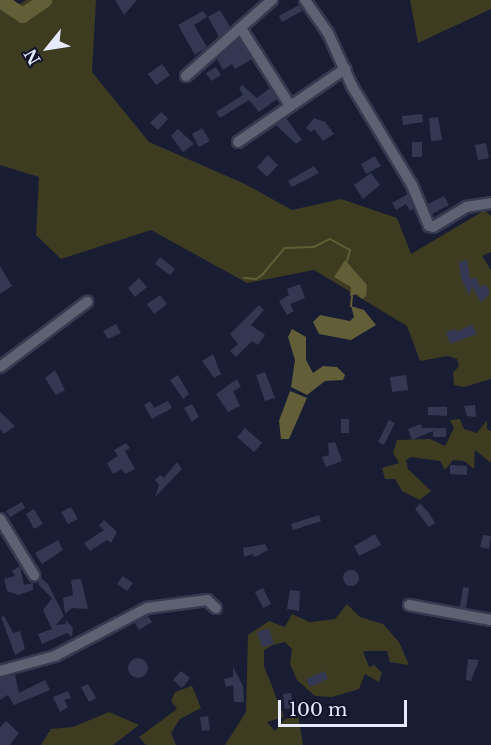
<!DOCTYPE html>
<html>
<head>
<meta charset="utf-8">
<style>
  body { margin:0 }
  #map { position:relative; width:491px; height:745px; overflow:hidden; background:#191d34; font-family:"Libre Baskerville",serif }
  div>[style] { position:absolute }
  .green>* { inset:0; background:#3d3b20 }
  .water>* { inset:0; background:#625e37 }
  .stream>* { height:2px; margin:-1px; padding:0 1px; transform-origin:1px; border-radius:1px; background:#625e37 }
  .river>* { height:15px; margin:-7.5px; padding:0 7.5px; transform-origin:7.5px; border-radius:7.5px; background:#625e37 }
  .building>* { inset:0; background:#333751 }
  .round { border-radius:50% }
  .roads { filter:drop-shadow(2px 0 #363a50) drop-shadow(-2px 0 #363a50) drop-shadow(0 2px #363a50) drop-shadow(0 -2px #363a50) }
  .minor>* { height:10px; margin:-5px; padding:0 5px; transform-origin:5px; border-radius:5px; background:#5e6171 }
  span { translate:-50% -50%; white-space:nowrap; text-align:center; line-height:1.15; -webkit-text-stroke:5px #11132a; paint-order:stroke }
  .north { position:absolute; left:18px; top:18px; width:60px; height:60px; -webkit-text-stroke:4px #11132a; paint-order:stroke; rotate:240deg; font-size:16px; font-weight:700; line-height:24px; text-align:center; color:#e7eafb }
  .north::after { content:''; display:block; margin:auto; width:21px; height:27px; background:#e7eafb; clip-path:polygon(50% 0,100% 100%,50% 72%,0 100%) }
  .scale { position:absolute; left:278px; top:700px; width:129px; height:27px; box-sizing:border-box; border:3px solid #e7eafb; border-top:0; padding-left:8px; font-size:18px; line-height:21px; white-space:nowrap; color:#e7eafb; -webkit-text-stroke:4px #11132a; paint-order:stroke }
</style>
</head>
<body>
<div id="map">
  <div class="green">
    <div style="clip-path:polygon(0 0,14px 0,18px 5px,26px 0,96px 0,92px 72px,149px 142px,245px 184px,292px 210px,341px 199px,397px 218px,411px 254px,485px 210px,491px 216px,491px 252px,482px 256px,491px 270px,491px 379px,464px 387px,454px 385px,453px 373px,459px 366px,457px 359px,448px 356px,420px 361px,407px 326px,314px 270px,247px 283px,151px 230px,61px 259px,36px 235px,39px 177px,0 165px)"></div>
    <div style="clip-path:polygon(410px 0,491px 0,491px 9px,418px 43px)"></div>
    <div style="clip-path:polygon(460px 419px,464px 429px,477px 433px,487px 420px,487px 429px,491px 431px,491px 463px,475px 450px,474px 469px,464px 461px,453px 460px,445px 470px,440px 461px,411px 457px,406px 460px,408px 469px,431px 491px,420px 500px,402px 491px,395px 479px,385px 479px,382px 468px,399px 463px,393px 453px,397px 440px,430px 439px,445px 446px,454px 428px,450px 420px)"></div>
    <div style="clip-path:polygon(347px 604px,360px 617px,383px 624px,399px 642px,409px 665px,390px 662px,387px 651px,363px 651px,369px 667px,374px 665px,382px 673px,379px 682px,365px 674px,359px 689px,332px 697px,315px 696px,297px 680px,290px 664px,292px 649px,285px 642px,273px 645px,264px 650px,264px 666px,284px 717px,267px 722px,275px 731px,285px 719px,298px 714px,303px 745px,225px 745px,246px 712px,248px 635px,269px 621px,285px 627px,292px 614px,310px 622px,335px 619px)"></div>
    <div style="clip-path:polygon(192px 686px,201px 708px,180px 719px,171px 733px,176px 745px,146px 745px,139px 737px,177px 709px,171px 701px,175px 692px)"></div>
    <div style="clip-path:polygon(109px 712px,139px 725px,113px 745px,41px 745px,51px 729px,73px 727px)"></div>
  </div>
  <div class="water">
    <div style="clip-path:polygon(345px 260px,367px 285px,366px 296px,362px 299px,357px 294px,350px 296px,351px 287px,334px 277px)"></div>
    <div style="clip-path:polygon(351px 306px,364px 310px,376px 325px,351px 340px,319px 334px,313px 322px,320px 315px,350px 321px,354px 317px)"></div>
    <div style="clip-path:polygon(292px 329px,306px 337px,306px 360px,313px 373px,323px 366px,337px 367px,345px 375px,343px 380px,325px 381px,307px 395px,291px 387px,295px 360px,288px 337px)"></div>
    <div style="clip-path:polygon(290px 391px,307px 398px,289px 439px,281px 439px,279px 421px)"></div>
  </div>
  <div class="stream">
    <div style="left:244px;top:278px;width:12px;rotate:5deg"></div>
    <div style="left:256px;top:279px;width:7px;rotate:-34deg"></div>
    <div style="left:262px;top:275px;width:35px;rotate:-50deg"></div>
    <div style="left:285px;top:248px;width:29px;rotate:-2deg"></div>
    <div style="left:314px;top:247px;width:18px;rotate:-27deg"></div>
    <div style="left:330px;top:239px;width:23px;rotate:29deg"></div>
    <div style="left:350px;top:250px;width:11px;rotate:105deg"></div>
    <div style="left:351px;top:306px;width:10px;rotate:-84deg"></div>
  </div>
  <div class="river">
    <div style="left:0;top:0;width:27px;rotate:34deg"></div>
    <div style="left:22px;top:15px;width:27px;rotate:-34deg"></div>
  </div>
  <div class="building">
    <div style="clip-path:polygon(115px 0,137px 0,124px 15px)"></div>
    <div style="clip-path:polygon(299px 5px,302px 11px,282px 22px,279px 16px)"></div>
    <div style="clip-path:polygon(220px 10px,230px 27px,219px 37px,208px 17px)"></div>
    <div style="clip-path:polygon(203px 11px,207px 17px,194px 25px,207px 47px,195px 55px,178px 25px)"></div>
    <div style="clip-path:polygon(239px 39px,252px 59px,235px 69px,232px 64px,223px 70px,217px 59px)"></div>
    <div style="clip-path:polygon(162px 64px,170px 75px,156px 85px,148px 74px)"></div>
    <div style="clip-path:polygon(216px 67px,221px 75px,211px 81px,206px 73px)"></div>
    <div style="clip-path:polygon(242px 85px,257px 98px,270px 88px,277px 99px,259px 112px,249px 100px,220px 118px,216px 112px,243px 95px,239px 88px)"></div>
    <div style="clip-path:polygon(161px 112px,168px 119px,158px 130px,150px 123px)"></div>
    <div style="clip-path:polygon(422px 114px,423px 122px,403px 125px,402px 116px)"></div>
    <div style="clip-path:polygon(438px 117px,442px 140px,431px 141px,429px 118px)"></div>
    <div style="clip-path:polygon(286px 118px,302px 140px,296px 144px,276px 125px)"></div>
    <div style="clip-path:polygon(314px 118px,325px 122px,334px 134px,323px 141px,314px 129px,311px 132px,306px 128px)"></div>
    <div style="clip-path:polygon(202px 128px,210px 141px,199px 147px,192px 134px)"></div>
    <div style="clip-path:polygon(178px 129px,194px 144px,183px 152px,171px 136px)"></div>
    <div style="clip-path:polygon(412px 142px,422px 142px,422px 157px,412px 157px)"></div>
    <div style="clip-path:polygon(486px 143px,489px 158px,478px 160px,475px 145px)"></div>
    <div style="clip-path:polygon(268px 155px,278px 165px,267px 177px,257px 167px)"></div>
    <div style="clip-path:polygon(375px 156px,381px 166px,366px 174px,361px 164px)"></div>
    <div style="clip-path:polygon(314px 166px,319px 173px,292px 187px,288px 181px)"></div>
    <div style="clip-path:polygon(371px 173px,380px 185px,363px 199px,354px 185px)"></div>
    <div style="clip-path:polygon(408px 194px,414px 209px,410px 211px,406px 204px,396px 210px,392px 203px)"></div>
    <div style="clip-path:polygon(444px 196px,449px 205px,432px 214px,428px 204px)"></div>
    <div style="clip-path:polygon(160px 257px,175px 269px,170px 275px,155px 264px)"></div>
    <div style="clip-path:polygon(467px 260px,470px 279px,476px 277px,480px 287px,486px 284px,490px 293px,481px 303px,472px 286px,469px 296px,461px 278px,459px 262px)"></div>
    <div style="clip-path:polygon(0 266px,12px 286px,0 294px)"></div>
    <div style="clip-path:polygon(139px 278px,147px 287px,135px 297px,128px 288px)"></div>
    <div style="clip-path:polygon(300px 284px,305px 298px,290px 304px,294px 311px,287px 315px,279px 301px,289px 295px,287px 289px)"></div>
    <div style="clip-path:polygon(160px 295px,167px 304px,154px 314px,147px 304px)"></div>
    <div style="clip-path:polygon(259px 305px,264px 310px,251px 325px,265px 335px,258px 345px,252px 341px,236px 357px,230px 351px,238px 344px,230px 334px)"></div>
    <div style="clip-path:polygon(116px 324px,121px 333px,108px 339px,103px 331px)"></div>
    <div style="clip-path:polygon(472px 324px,477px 334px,450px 344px,446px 332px,456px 329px,457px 332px)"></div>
    <div style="clip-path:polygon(213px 354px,221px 374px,214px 378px,202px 361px)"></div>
    <div style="clip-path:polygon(55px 370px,65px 390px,56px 395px,45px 378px)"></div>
    <div style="clip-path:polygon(265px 372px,275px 398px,265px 401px,256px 375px)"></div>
    <div style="clip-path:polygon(178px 375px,189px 394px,183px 399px,170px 380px)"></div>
    <div style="clip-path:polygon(406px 375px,408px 390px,392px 392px,390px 377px)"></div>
    <div style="clip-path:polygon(237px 379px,241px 387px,233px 391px,240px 406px,228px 412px,216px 394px)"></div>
    <div style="clip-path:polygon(150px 401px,154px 408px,168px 401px,172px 408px,152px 419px,144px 405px)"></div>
    <div style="clip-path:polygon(192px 404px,199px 417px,192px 422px,184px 408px)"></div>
    <div style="clip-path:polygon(475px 405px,476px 417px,467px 416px,464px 406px)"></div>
    <div style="clip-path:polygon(428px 407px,447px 407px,447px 416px,428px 415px)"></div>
    <div style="clip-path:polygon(0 412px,15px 426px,4px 434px,0 429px)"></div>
    <div style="clip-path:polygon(341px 419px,349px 419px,349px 433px,341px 433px)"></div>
    <div style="clip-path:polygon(389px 420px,395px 423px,384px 445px,378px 442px)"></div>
    <div style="clip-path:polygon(421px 424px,422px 428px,446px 428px,446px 437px,433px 437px,433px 431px,412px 440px,408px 429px)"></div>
    <div style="clip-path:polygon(245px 428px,262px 443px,254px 452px,237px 437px)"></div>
    <div style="clip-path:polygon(335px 442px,342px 461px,326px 467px,322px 457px,329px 455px,328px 443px)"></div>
    <div style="clip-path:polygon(126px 443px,130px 448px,125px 451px,135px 469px,125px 474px,122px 469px,113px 474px,107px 463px,118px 456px,114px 450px)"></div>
    <div style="clip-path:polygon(177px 462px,182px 469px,155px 497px,159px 485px,155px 480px,160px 475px,164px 478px)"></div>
    <div style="clip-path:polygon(450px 465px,467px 466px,467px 475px,450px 474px)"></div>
    <div style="clip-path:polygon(22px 502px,25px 508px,10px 517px,6px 511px)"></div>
    <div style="clip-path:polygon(420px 503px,429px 513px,435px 523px,429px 527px,415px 509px)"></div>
    <div style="clip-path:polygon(71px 507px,78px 519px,68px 524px,61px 512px)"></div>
    <div style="clip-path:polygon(34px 509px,43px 524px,34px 529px,26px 514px)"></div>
    <div style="clip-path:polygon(319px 515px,321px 521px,293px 530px,291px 524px)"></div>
    <div style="clip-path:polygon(104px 520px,117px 532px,111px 543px,107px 540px,90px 551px,84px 543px,104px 530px,99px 525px)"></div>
    <div style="clip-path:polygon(375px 534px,381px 545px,359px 556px,354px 546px)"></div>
    <div style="clip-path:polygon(483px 535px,491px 536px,489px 549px,480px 547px)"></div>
    <div style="clip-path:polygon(58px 540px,63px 550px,42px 564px,35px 553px)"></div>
    <div style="clip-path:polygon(265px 544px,268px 550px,255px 557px,252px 554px,244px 557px,243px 548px)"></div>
    <div style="clip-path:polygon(20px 566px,24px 585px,33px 583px,33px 590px,18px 595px,7px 591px,4px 579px,15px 576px,12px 571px)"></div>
    <div class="round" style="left:343px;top:570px;width:16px;height:16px"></div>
    <div style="clip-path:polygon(123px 576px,133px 583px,127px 591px,117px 584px)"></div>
    <div style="clip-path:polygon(41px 578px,48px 584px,64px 616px,56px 625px,66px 624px,65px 619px,73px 628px,72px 637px,67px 633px,42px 644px,38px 634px,52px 629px,43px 610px,52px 598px,38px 584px)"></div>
    <div style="clip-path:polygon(81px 579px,88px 609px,72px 608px,65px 614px,63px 598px,73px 595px,71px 580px)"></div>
    <div style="clip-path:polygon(463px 587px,469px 588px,466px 608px,460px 607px)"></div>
    <div style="clip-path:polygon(263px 588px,271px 604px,263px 608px,255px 592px)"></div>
    <div style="clip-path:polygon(290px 590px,300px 591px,299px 611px,287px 609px)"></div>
    <div style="clip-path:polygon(4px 616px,13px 633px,20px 631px,25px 649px,15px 655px,1px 617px)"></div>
    <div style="clip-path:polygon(148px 616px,152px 622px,139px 630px,135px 623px)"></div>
    <div style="clip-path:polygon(269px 628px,274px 644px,262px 647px,257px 632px)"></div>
    <div class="round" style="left:128px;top:658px;width:20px;height:20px"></div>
    <div style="clip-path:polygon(468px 659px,479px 660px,471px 681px,466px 680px)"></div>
    <div style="clip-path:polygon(233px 667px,243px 686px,244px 702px,234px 702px,233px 685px,226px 687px,224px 679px,233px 677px)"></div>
    <div style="clip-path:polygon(181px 671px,190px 678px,182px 688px,173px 680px)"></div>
    <div style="clip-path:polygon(325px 671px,328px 679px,310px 687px,306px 679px)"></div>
    <div style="clip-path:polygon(15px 675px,19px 693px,45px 680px,50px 690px,14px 705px,8px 695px,0 700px,0 678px)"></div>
    <div style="clip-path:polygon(88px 684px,96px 698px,89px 702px,81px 687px)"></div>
    <div style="clip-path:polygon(68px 691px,71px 698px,64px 700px,68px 707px,60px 712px,53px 697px)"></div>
    <div style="clip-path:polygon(291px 693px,293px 708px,285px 709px,283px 694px)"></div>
    <div style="clip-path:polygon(208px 716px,210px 730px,202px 731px,200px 717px)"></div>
    <div style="clip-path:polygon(6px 721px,19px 733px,10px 745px,0 745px,0 727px)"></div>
  </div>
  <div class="roads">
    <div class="minor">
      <div style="left:305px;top:0;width:40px;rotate:55.1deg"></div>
      <div style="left:328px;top:33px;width:58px;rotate:65.6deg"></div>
      <div style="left:352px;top:86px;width:116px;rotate:58.8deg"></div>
      <div style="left:412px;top:185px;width:44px;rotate:67.5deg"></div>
      <div style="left:429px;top:226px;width:4px;rotate:14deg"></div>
      <div style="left:433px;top:227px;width:39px;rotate:-31deg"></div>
      <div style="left:466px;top:207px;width:25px;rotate:-9deg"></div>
      <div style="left:242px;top:30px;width:88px;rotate:57.6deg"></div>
      <div style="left:186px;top:76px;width:115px;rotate:-41.5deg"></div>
      <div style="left:238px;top:142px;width:130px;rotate:-34.3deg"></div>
      <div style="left:0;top:367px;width:109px;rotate:-36.8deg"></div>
      <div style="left:0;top:519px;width:66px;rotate:58.7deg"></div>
      <div style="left:409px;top:605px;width:83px;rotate:10.4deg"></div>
      <div style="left:0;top:671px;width:57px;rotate:-15.3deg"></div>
      <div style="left:55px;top:656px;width:104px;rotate:-27.6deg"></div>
      <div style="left:147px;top:608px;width:61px;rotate:-7.6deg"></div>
      <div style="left:207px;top:600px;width:12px;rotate:42deg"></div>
    </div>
  </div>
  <div class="north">N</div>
  <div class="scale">100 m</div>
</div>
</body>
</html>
